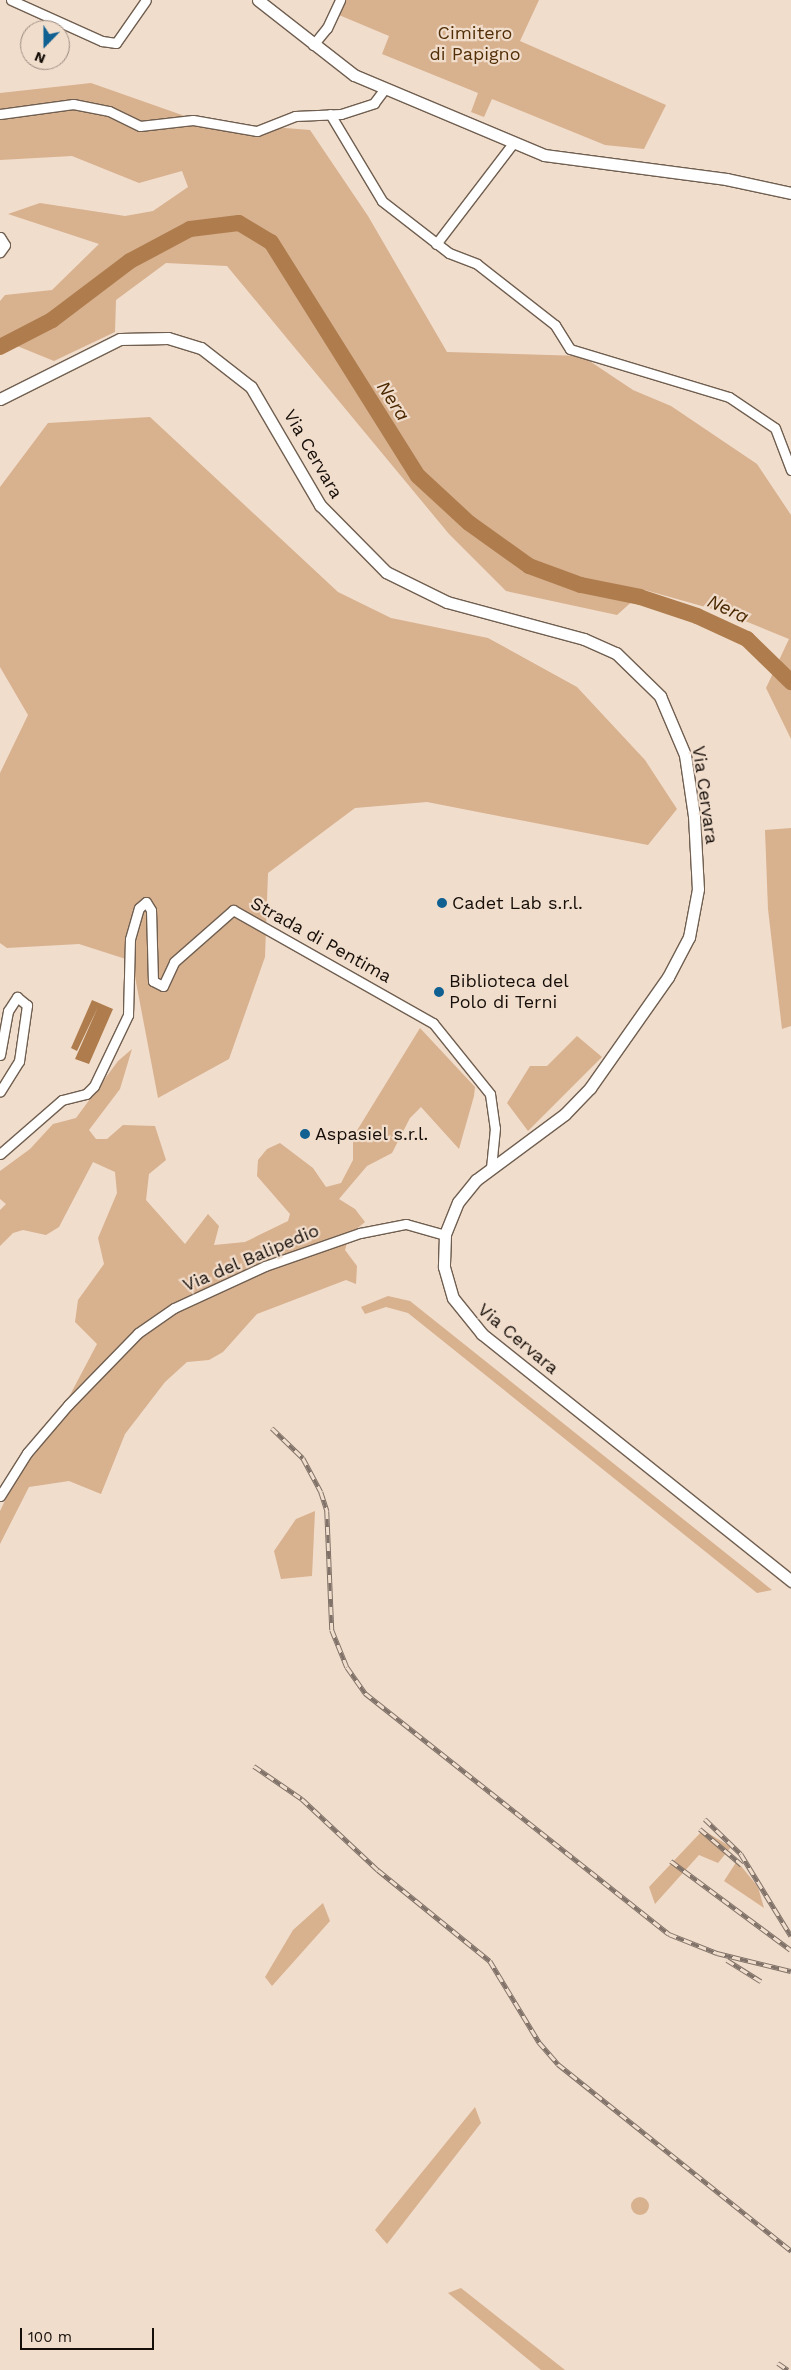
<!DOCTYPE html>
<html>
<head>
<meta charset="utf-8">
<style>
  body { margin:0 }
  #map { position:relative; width:791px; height:2370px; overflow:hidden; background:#f1ddcc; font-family:"Work Sans",sans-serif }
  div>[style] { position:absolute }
  .green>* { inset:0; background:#d8b18f }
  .round { border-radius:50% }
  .water>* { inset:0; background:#af7d4d }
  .river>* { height:16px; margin:-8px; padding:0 8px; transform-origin:8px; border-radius:8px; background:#af7d4d }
  .roads { filter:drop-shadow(1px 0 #705f50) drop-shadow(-1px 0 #705f50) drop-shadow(0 1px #705f50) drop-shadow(0 -1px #705f50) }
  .minor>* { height:9px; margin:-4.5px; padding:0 4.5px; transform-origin:4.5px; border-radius:4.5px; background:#fff }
  .major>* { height:11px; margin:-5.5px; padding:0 5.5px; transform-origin:5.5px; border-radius:5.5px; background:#fff }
  .rail>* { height:4.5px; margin-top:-2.25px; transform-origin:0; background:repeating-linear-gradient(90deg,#f1ddcc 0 8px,#807268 0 16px); box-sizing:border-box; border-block:1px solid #807268 }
  .dots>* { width:14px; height:14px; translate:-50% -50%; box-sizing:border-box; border:2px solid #f1ddcc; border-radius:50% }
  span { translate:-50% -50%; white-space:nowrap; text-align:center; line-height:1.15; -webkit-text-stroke:4.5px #f1ddcc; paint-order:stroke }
  .park-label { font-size:18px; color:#512e06 }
  .street-label { font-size:18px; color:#150e09 }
  .poi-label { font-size:18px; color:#150e09 }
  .left { translate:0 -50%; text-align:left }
  .water-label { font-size:19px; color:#4b2800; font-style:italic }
  .north { position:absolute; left:20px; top:20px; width:50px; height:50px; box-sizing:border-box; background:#f1ddcc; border:1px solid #998a7e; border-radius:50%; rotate:202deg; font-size:14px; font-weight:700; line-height:20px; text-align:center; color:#150e09 }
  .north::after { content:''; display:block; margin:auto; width:18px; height:22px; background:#106092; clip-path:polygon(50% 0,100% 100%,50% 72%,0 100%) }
  .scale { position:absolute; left:20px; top:2328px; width:134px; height:22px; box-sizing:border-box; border:2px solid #150e09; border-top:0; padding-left:6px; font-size:15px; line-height:18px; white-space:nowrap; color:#150e09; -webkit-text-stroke:4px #f1ddcc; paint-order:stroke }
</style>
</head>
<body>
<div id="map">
  <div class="green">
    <div style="clip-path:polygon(345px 0,539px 0,520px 41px,666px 105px,644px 149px,605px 145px,492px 99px,484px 117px,471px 112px,478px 93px,382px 54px,389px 36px,339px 15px)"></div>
    <div style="clip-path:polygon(91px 83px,199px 121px,310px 130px,368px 216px,447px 352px,582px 356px,633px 390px,671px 406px,757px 464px,791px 515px,791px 739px,766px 688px,789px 639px,723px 612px,645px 590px,617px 615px,506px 591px,449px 534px,227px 266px,166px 263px,116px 300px,115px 332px,54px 361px,0 339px,0 301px,5px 295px,52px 290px,99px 244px,8px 214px,40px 203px,125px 216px,153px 211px,188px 187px,182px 171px,139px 183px,72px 156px,0 160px,0 93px)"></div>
    <div style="clip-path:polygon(150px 417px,338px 592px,391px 618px,488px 638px,577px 687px,645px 760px,677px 809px,648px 845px,427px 802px,355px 808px,268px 873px,265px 957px,229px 1059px,158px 1098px,132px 961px,79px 944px,7px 948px,0 943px,0 773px,28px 715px,0 667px,0 487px,48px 423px)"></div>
    <div style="clip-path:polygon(791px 828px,791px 1026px,782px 1029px,768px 909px,765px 830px)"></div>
    <div style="clip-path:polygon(420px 1028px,475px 1087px,474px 1096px,459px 1149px,421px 1107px,410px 1118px,392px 1153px,367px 1166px,339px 1199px,355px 1209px,365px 1222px,349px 1235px,345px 1250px,357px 1266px,356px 1284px,346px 1280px,257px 1314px,223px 1352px,209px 1360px,187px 1362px,165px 1382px,125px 1434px,101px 1494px,69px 1481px,29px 1487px,0 1544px,0 1511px,18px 1474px,70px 1395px,97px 1344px,75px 1322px,78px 1300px,104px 1264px,98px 1238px,117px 1193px,115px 1172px,93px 1162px,59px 1227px,46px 1235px,23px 1230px,13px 1233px,0 1246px,0 1210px,6px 1204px,0 1199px,0 1171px,30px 1149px,53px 1124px,76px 1118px,118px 1061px,132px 1049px,120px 1089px,89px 1130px,96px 1139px,107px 1139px,123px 1125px,155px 1126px,166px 1160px,149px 1174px,146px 1200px,185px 1244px,208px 1214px,219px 1226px,214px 1245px,245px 1242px,288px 1221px,290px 1214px,257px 1176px,258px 1160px,267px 1149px,280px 1143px,313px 1168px,326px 1187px,341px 1183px,353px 1160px,353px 1137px)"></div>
    <div style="clip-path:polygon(577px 1036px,602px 1057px,528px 1131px,507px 1103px,530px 1066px,547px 1066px)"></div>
    <div style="clip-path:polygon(388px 1296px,410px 1301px,772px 1590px,757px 1593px,408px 1313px,386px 1307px,365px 1314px,361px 1307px)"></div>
    <div style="clip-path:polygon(315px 1511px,312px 1576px,281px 1579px,274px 1551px,296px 1519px)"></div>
    <div style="clip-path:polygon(703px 1830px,731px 1847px,718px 1863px,699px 1855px,655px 1904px,649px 1887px)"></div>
    <div style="clip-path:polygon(737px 1861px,758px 1887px,764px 1908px,724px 1881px)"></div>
    <div style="clip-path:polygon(323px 1903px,330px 1921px,272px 1986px,265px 1977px,293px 1930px)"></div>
    <div style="clip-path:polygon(475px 2107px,481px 2123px,387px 2244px,375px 2230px)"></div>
    <div class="round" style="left:631px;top:2197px;width:18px;height:18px"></div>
    <div style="clip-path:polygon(461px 2288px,565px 2370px,541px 2370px,448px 2293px)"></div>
  </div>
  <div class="water">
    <div style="clip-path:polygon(92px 1000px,113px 1009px,89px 1064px,75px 1059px,98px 1007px,77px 1051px,71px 1048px)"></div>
  </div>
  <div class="river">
    <div style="left:0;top:347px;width:59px;rotate:-27.4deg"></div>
    <div style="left:52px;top:320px;width:98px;rotate:-37.1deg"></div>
    <div style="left:130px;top:261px;width:68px;rotate:-28.1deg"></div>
    <div style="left:190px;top:229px;width:49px;rotate:-7deg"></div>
    <div style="left:239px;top:223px;width:37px;rotate:31deg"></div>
    <div style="left:271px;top:242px;width:276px;rotate:57.9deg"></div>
    <div style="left:418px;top:476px;width:69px;rotate:42.7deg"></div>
    <div style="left:469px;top:523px;width:74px;rotate:35.6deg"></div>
    <div style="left:529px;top:566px;width:55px;rotate:20.1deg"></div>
    <div style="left:581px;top:585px;width:60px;rotate:11.5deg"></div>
    <div style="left:640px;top:597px;width:60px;rotate:18.4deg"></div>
    <div style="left:697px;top:616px;width:55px;rotate:24.7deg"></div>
    <div style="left:747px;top:639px;width:62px;rotate:44.3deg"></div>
  </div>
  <div class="roads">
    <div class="minor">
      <div style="left:11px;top:0;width:100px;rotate:24.3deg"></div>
      <div style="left:102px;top:41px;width:14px;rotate:8deg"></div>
      <div style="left:116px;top:43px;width:52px;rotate:-55.1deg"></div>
      <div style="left:313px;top:45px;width:22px;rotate:-51deg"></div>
      <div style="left:327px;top:28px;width:31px;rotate:-65deg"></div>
      <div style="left:0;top:114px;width:74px;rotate:-7.8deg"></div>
      <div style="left:73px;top:104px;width:37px;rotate:11deg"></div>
      <div style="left:109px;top:111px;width:34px;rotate:26deg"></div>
      <div style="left:140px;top:126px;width:53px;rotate:-6.5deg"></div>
      <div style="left:193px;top:120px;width:65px;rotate:9.8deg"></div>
      <div style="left:257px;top:131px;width:41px;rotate:-21.5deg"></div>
      <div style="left:295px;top:116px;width:46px;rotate:-2.5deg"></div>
      <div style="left:341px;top:114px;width:35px;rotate:-18deg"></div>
      <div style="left:374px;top:103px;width:15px;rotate:-53deg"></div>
      <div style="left:330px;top:114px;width:101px;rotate:59.1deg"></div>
      <div style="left:382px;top:201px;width:85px;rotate:37.8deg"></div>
      <div style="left:449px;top:253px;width:30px;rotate:21deg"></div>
      <div style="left:477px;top:264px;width:99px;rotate:38deg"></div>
      <div style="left:555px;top:325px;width:28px;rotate:58deg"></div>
      <div style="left:570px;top:349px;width:166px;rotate:16.8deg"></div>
      <div style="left:729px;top:397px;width:55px;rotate:34deg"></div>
      <div style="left:775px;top:428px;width:45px;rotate:69.1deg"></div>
      <div style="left:0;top:237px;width:9px;rotate:58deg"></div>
      <div style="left:5px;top:245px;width:9px;rotate:126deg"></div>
      <div style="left:436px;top:244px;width:128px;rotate:-52.6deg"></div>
      <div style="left:0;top:1055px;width:45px;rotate:-79.7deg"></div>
      <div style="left:8px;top:1011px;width:17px;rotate:-57deg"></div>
      <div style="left:17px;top:997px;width:13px;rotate:39deg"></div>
      <div style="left:27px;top:1005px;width:57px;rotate:98.1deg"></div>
      <div style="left:19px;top:1061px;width:36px;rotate:122deg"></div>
      <div style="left:0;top:1154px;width:82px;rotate:-41.1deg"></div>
      <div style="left:62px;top:1100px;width:25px;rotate:-14deg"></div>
      <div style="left:86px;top:1094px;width:11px;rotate:-45deg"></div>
      <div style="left:94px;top:1086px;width:79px;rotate:-64.4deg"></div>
      <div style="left:128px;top:1015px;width:76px;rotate:-88.5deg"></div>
      <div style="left:130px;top:939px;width:32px;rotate:-74deg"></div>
      <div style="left:139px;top:908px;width:9px;rotate:-41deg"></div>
      <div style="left:146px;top:902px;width:9px;rotate:58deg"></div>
      <div style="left:151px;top:910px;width:71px;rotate:88.4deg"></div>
      <div style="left:153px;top:981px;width:11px;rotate:27deg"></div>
      <div style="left:163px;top:986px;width:26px;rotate:-65deg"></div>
      <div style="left:174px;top:962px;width:79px;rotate:-41.4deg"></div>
      <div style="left:233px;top:910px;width:230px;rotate:29.5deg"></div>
      <div style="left:433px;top:1023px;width:91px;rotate:51.2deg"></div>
      <div style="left:490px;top:1094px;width:34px;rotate:82deg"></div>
      <div style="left:495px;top:1128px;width:40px;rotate:95.7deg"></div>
      <div style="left:0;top:1496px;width:51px;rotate:-57.9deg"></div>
      <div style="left:27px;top:1453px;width:63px;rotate:-49.5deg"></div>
      <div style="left:68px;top:1405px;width:100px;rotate:-45.8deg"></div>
      <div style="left:138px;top:1333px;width:44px;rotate:-34.8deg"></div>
      <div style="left:174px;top:1308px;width:100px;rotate:-24.8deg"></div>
      <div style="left:265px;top:1266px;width:101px;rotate:-19.2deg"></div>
      <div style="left:360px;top:1233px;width:47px;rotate:-11.1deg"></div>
      <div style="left:406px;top:1224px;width:41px;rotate:15.8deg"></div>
    </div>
    <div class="major">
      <div style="left:258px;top:0;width:122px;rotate:38deg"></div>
      <div style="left:354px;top:75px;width:206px;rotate:22.8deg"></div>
      <div style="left:544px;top:155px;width:184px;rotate:7.5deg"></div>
      <div style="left:726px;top:179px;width:66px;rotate:12.2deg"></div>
      <div style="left:0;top:399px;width:134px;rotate:-26.6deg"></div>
      <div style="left:120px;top:339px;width:48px;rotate:-1.2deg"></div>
      <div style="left:168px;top:338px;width:34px;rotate:17deg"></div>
      <div style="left:201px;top:348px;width:63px;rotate:38deg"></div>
      <div style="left:251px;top:387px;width:137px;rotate:59.7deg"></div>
      <div style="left:320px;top:505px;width:94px;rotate:45.4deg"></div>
      <div style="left:386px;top:572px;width:68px;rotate:26.2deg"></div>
      <div style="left:447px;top:602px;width:142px;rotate:15.1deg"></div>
      <div style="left:584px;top:639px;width:35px;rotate:24deg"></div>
      <div style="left:616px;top:653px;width:62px;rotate:44.3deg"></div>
      <div style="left:660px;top:696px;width:64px;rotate:67deg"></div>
      <div style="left:685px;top:755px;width:62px;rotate:81.6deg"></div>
      <div style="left:694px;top:816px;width:73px;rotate:86.9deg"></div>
      <div style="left:698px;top:889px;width:49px;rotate:100.6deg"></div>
      <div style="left:689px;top:937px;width:45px;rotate:117.7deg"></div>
      <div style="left:668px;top:977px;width:136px;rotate:125.1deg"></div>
      <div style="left:590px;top:1088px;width:36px;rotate:134deg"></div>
      <div style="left:565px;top:1114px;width:111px;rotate:143.4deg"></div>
      <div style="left:476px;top:1180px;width:28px;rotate:129deg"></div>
      <div style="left:458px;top:1202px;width:35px;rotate:112deg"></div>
      <div style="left:445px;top:1235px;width:32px;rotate:92deg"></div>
      <div style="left:444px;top:1267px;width:32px;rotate:74deg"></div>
      <div style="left:453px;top:1298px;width:46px;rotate:51.1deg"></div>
      <div style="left:482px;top:1334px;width:396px;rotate:38.6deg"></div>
    </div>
  </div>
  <div class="rail">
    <div style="left:272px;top:1428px;width:43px;rotate:44.1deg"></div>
    <div style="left:303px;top:1458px;width:38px;rotate:62deg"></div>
    <div style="left:321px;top:1492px;width:20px;rotate:72deg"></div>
    <div style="left:327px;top:1511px;width:119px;rotate:87.6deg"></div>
    <div style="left:332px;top:1630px;width:40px;rotate:68deg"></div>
    <div style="left:347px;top:1667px;width:32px;rotate:55deg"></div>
    <div style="left:365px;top:1693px;width:388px;rotate:38.4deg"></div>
    <div style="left:669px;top:1934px;width:52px;rotate:21.6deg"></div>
    <div style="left:717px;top:1953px;width:76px;rotate:13.7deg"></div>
    <div style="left:254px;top:1766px;width:58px;rotate:34.5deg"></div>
    <div style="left:302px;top:1799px;width:104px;rotate:43.1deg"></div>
    <div style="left:378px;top:1870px;width:144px;rotate:39.1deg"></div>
    <div style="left:490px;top:1961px;width:95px;rotate:58.8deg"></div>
    <div style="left:539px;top:2042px;width:29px;rotate:49deg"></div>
    <div style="left:558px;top:2064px;width:299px;rotate:38.7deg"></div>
    <div style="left:705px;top:1819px;width:50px;rotate:44.2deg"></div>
    <div style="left:741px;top:1854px;width:96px;rotate:58.6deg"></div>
    <div style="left:700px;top:1829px;width:55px;rotate:40.6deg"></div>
    <div style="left:671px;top:1861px;width:149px;rotate:36.6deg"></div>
    <div style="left:727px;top:1960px;width:40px;rotate:32deg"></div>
    <div style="left:778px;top:2363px;width:12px;rotate:35deg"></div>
  </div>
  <div class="dots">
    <div style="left:442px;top:903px;background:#106092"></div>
    <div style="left:439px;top:992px;background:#106092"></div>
    <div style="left:305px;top:1134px;background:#106092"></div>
  </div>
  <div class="park-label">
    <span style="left:475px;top:44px">Cimitero<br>di Papigno</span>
  </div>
  <div class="street-label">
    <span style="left:313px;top:454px;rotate:60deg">Via Cervara</span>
    <span style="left:705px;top:795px;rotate:82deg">Via Cervara</span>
    <span style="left:321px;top:940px;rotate:29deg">Strada di Pentima</span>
    <span style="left:251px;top:1258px;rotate:-23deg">Via del Balipedio</span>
    <span style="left:518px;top:1339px;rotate:40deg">Via Cervara</span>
  </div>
  <div class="poi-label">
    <span class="left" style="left:452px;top:903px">Cadet Lab s.r.l.</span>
    <span class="left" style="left:449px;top:992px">Biblioteca del<br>Polo di Terni</span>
    <span class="left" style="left:315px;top:1134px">Aspasiel s.r.l.</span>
  </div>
  <div class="water-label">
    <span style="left:393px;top:401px;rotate:57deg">Nera</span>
    <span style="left:728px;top:609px;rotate:25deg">Nera</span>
  </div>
  <div class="north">N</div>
  <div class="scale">100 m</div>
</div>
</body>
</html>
